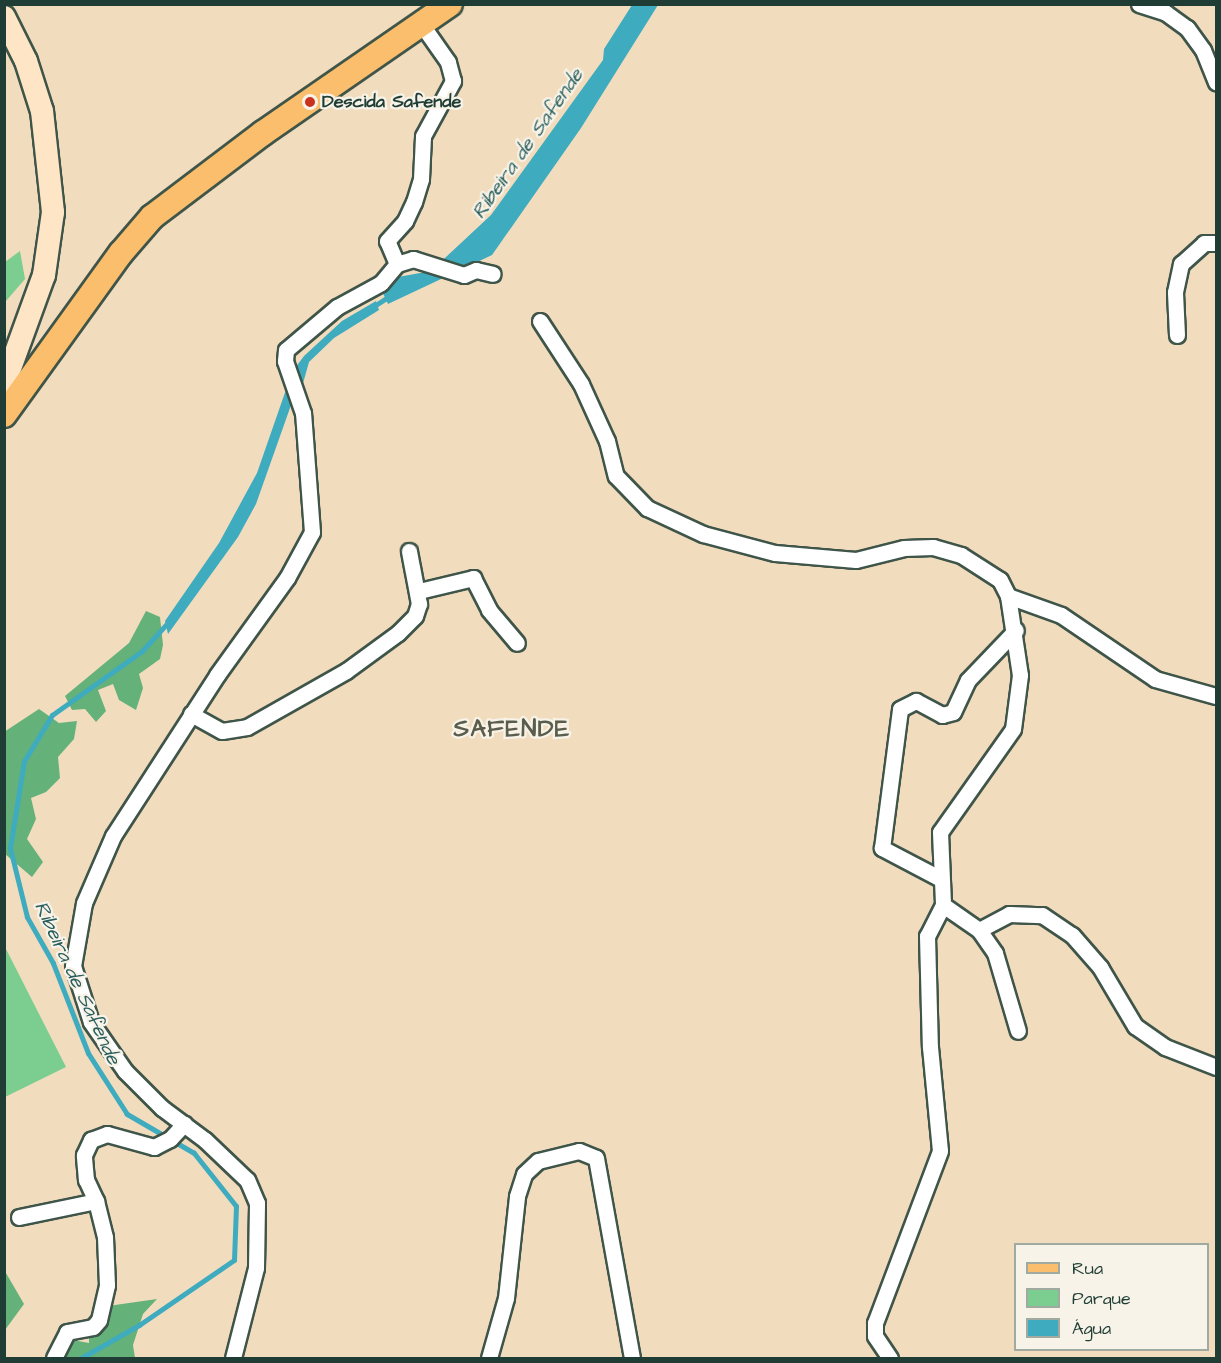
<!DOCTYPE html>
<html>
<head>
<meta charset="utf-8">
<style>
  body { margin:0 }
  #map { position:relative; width:1221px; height:1363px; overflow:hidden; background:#f2dcbe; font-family:"Architects Daughter",sans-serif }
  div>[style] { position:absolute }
  .green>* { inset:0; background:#7bce90 }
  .forest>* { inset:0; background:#64b17a }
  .water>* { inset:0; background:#3fabbe }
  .stream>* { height:5px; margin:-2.5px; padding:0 2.5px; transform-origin:2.5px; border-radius:2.5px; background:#3fabbe }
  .roads { filter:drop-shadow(2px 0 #3f5549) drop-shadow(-2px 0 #3f5549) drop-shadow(0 2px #3f5549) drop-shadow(0 -2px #3f5549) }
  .street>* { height:15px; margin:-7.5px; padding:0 7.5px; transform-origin:7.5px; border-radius:7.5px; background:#fff }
  .secondary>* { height:22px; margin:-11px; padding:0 11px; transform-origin:11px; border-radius:11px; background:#fde5c5 }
  .primary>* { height:24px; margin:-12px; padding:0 12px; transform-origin:12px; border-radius:12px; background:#fabe6d }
  .dots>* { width:16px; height:16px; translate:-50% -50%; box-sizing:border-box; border:3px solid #f7f3e8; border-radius:50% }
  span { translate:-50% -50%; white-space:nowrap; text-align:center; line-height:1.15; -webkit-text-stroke:4.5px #f7f3e8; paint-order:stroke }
  .poi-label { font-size:18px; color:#1f3d34; font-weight:700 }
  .left { translate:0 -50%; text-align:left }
  .water-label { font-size:20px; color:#295e5d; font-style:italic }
  .district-label { font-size:24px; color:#5b5d4c; font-weight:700; letter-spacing:1.5px }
  .frame { position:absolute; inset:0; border:6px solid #1f3d34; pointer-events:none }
  .legend { position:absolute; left:1014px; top:1243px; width:195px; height:108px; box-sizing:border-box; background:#f7f3e8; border:2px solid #a1aaa0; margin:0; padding:8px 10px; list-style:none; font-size:18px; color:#1f3d34 }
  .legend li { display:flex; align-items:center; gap:12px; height:30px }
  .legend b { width:30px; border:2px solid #a1aaa0 }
</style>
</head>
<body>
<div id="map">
  <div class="green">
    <div style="clip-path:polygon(20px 251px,25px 279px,6px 301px,5px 311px,5px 262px)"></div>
    <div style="clip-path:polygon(5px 947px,66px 1067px,5px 1097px,4px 947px)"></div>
  </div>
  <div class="forest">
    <div style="clip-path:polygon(146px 611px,160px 617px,163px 645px,160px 659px,139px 674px,143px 688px,136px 710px,119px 700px,113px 684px,98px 690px,106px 711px,96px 722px,85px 709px,72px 710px,65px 696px,129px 643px)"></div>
    <div style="clip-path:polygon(39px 709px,59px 723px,77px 721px,74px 739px,58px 757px,60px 778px,46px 792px,31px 798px,36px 819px,27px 839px,43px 862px,32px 877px,5px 854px,4px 732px)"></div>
    <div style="clip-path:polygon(6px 1273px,24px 1304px,5px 1330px,4px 1273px)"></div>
    <div style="clip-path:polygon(157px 1299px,143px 1314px,133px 1345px,135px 1358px,50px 1358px,57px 1347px,73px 1340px,89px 1343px,89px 1327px,101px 1307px)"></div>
  </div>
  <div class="water">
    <div style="clip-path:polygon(632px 5px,658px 5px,581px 128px,492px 255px,388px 304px,381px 289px,398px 277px,431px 271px,491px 215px,603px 60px,604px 49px)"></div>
    <div style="clip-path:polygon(376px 301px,379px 310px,334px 338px,309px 362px,302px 387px,295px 368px,304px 356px,342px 321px)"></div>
    <div style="clip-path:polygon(289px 381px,296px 391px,256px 504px,238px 537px,168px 634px,165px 621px,219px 543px,257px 473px)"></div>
  </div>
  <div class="stream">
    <div style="left:371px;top:308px;width:24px;rotate:-33deg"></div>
    <div style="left:81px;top:1358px;width:67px;rotate:-29.6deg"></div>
    <div style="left:139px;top:1325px;width:115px;rotate:-34.4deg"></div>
    <div style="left:234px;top:1260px;width:54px;rotate:-87.9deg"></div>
    <div style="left:236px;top:1206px;width:68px;rotate:-128.4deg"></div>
    <div style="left:194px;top:1153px;width:78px;rotate:-149.8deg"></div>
    <div style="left:127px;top:1114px;width:72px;rotate:-122.6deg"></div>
    <div style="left:88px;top:1053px;width:97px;rotate:-111.3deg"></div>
    <div style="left:53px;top:963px;width:53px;rotate:-119.5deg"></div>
    <div style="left:27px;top:917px;width:71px;rotate:-103.8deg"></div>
    <div style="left:10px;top:848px;width:88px;rotate:-80.9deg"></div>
    <div style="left:24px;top:761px;width:54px;rotate:-58.7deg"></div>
    <div style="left:52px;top:715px;width:110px;rotate:-35.4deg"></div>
    <div style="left:142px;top:651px;width:43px;rotate:-47.8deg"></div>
  </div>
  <div class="roads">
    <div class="street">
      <div style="left:1139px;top:4px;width:28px;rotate:18deg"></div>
      <div style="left:1166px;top:13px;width:26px;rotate:36deg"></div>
      <div style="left:1187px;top:28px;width:27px;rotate:54deg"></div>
      <div style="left:1203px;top:50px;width:35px;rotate:68deg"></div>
      <div style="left:397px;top:264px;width:25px;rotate:-113deg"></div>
      <div style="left:387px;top:241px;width:27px;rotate:-48deg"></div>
      <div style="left:405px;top:221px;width:21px;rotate:-65deg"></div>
      <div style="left:414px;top:202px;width:24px;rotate:-73deg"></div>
      <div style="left:421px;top:179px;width:43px;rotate:-87.3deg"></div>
      <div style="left:423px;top:136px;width:63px;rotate:-61.4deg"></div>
      <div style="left:453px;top:81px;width:20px;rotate:-105deg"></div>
      <div style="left:448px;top:62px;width:45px;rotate:-125.1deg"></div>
      <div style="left:540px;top:321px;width:75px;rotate:56.9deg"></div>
      <div style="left:581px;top:384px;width:63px;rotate:65.5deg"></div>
      <div style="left:607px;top:441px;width:36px;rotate:76deg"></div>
      <div style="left:616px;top:476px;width:45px;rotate:45.9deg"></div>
      <div style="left:647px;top:508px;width:62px;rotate:24.9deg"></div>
      <div style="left:703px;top:534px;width:74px;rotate:14.8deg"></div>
      <div style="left:775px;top:553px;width:81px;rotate:4.9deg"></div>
      <div style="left:856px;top:560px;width:49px;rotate:-14deg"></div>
      <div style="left:904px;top:548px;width:29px;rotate:-2deg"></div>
      <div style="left:933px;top:547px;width:29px;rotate:16deg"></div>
      <div style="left:961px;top:555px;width:46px;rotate:32.7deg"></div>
      <div style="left:1000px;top:580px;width:18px;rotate:63deg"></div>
      <div style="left:1008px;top:596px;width:80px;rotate:81.4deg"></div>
      <div style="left:1020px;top:675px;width:54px;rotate:97.4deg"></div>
      <div style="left:1013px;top:729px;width:126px;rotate:125.3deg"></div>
      <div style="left:940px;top:832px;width:73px;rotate:87.6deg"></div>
      <div style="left:943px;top:905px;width:35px;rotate:117deg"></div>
      <div style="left:927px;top:936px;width:111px;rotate:88.5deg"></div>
      <div style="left:930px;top:1047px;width:104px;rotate:84.5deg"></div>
      <div style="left:940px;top:1151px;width:184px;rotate:110.7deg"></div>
      <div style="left:875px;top:1323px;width:13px;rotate:90deg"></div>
      <div style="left:875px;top:1336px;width:27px;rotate:56deg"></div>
      <div style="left:1177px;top:335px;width:43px;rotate:-92.7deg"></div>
      <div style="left:1175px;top:292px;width:29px;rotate:-78deg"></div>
      <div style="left:1181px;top:264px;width:31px;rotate:-42deg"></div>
      <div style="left:1204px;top:243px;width:12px"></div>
      <div style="left:419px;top:591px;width:56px;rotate:-13.5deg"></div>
      <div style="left:473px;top:578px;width:36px;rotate:63deg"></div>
      <div style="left:489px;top:610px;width:43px;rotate:49.7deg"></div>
      <div style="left:1008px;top:596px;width:56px;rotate:19.7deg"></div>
      <div style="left:1061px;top:615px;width:114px;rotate:34.2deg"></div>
      <div style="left:1155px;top:679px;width:63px;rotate:15.6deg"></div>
      <div style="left:191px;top:714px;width:35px;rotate:29deg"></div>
      <div style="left:222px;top:731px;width:25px;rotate:-9deg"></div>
      <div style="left:247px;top:727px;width:114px;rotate:-29.5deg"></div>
      <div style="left:346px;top:671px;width:64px;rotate:-36.2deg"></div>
      <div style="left:398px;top:633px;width:24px;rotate:-45deg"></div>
      <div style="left:415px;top:616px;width:13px;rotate:-72deg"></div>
      <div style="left:419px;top:604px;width:54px;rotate:-100.7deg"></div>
      <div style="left:941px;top:879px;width:67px;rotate:-152.3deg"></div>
      <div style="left:882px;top:848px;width:140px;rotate:-82.6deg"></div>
      <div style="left:900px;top:709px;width:18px;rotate:-27deg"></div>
      <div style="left:916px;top:701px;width:30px;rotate:28deg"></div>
      <div style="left:942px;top:715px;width:11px;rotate:-15deg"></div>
      <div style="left:953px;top:712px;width:35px;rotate:-65deg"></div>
      <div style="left:968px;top:680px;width:69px;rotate:-46.2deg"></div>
      <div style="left:943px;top:905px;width:44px;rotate:34.8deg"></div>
      <div style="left:979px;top:930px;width:28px;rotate:55deg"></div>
      <div style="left:995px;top:953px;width:81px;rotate:73.6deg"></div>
      <div style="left:979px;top:930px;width:34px;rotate:-28deg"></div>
      <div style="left:1009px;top:914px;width:33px;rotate:2deg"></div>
      <div style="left:1042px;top:915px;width:36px;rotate:34deg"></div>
      <div style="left:1072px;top:935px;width:43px;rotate:48.8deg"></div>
      <div style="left:1100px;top:967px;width:69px;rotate:59.3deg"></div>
      <div style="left:1135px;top:1026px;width:37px;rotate:35deg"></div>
      <div style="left:1165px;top:1047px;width:55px;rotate:21.4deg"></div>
      <div style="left:19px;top:1217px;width:79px;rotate:-11.7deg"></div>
      <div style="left:96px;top:1201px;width:23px;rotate:-115deg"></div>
      <div style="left:86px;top:1180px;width:25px;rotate:-95deg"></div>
      <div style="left:84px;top:1155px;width:17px;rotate:-65deg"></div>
      <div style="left:91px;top:1140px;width:17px;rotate:-21deg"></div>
      <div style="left:107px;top:1134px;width:49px;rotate:15.5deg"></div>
      <div style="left:154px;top:1147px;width:18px;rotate:-27deg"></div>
      <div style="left:170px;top:1139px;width:21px;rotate:-47deg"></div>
      <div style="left:54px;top:1358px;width:29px;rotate:-63deg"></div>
      <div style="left:67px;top:1332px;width:26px;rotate:-11deg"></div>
      <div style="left:93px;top:1327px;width:9px;rotate:-49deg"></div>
      <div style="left:99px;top:1320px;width:36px;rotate:-77deg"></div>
      <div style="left:107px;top:1285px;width:48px;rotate:-92.4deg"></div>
      <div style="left:105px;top:1237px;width:37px;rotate:-104deg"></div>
      <div style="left:233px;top:1358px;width:93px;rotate:-75.7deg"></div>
      <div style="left:256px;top:1268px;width:65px;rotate:-89.1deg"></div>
      <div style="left:257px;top:1203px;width:25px;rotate:-113deg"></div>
      <div style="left:247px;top:1180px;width:58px;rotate:-136.4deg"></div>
      <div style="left:205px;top:1140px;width:54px;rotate:-143.3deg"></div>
      <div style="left:162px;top:1108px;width:52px;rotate:-135deg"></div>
      <div style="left:125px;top:1071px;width:60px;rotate:-124.8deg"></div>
      <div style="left:91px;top:1022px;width:59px;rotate:-107.8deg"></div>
      <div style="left:73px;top:966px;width:64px;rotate:-80.1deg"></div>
      <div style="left:84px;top:903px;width:73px;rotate:-66.6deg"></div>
      <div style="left:113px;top:836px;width:192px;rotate:-57.1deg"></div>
      <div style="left:217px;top:675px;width:120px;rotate:-54.2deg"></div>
      <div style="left:287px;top:578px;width:52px;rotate:-61.5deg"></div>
      <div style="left:312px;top:532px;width:119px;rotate:-94.3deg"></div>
      <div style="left:303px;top:413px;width:55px;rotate:-109.1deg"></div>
      <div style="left:285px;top:361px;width:11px;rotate:-85deg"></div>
      <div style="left:286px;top:350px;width:67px;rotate:-40.1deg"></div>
      <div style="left:337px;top:307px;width:50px;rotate:-28.6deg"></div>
      <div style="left:381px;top:283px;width:25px;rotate:-50deg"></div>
      <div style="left:397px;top:264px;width:17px;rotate:-17deg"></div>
      <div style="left:413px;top:259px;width:53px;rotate:17.4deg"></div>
      <div style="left:464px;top:275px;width:13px;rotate:-23deg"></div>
      <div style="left:476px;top:270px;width:17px;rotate:13deg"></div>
      <div style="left:489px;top:1358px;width:62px;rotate:-74.2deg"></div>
      <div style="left:506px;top:1298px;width:103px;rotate:-83.8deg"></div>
      <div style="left:517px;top:1196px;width:23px;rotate:-72deg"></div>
      <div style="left:524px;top:1174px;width:19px;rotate:-43deg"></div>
      <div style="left:538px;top:1161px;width:42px;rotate:-13.7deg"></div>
      <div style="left:579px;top:1151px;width:18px;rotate:22deg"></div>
      <div style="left:596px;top:1158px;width:203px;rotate:79.8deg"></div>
    </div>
    <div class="secondary">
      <div style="left:4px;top:17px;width:49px;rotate:63.4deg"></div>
      <div style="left:26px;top:61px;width:52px;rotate:72.3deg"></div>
      <div style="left:42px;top:111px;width:102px;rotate:83.8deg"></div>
      <div style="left:53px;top:212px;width:64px;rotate:98.1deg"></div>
      <div style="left:44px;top:275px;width:117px;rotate:110deg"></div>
    </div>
    <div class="primary">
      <div style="left:4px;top:415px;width:200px;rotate:-54.2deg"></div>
      <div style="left:121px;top:253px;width:48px;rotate:-49.3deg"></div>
      <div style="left:152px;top:217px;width:139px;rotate:-37.1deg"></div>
      <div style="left:263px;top:133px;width:227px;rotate:-34.6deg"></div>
    </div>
  </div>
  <div class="dots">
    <div style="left:310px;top:102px;background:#c8321e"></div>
  </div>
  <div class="poi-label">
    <span class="left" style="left:322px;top:102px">Descida Safende</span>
  </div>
  <div class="water-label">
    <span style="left:528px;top:144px;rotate:-55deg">Ribeira de Safende</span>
    <span style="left:77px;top:983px;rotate:65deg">Ribeira de Safende</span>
  </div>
  <div class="district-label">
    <span style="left:512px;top:730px">SAFENDE</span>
  </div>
  <div class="frame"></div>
  <ul class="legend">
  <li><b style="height:8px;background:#fabe6d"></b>Rua</li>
  <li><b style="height:16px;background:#7bce90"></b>Parque</li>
  <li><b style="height:16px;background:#3fabbe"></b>Água</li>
  </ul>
</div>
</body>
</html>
